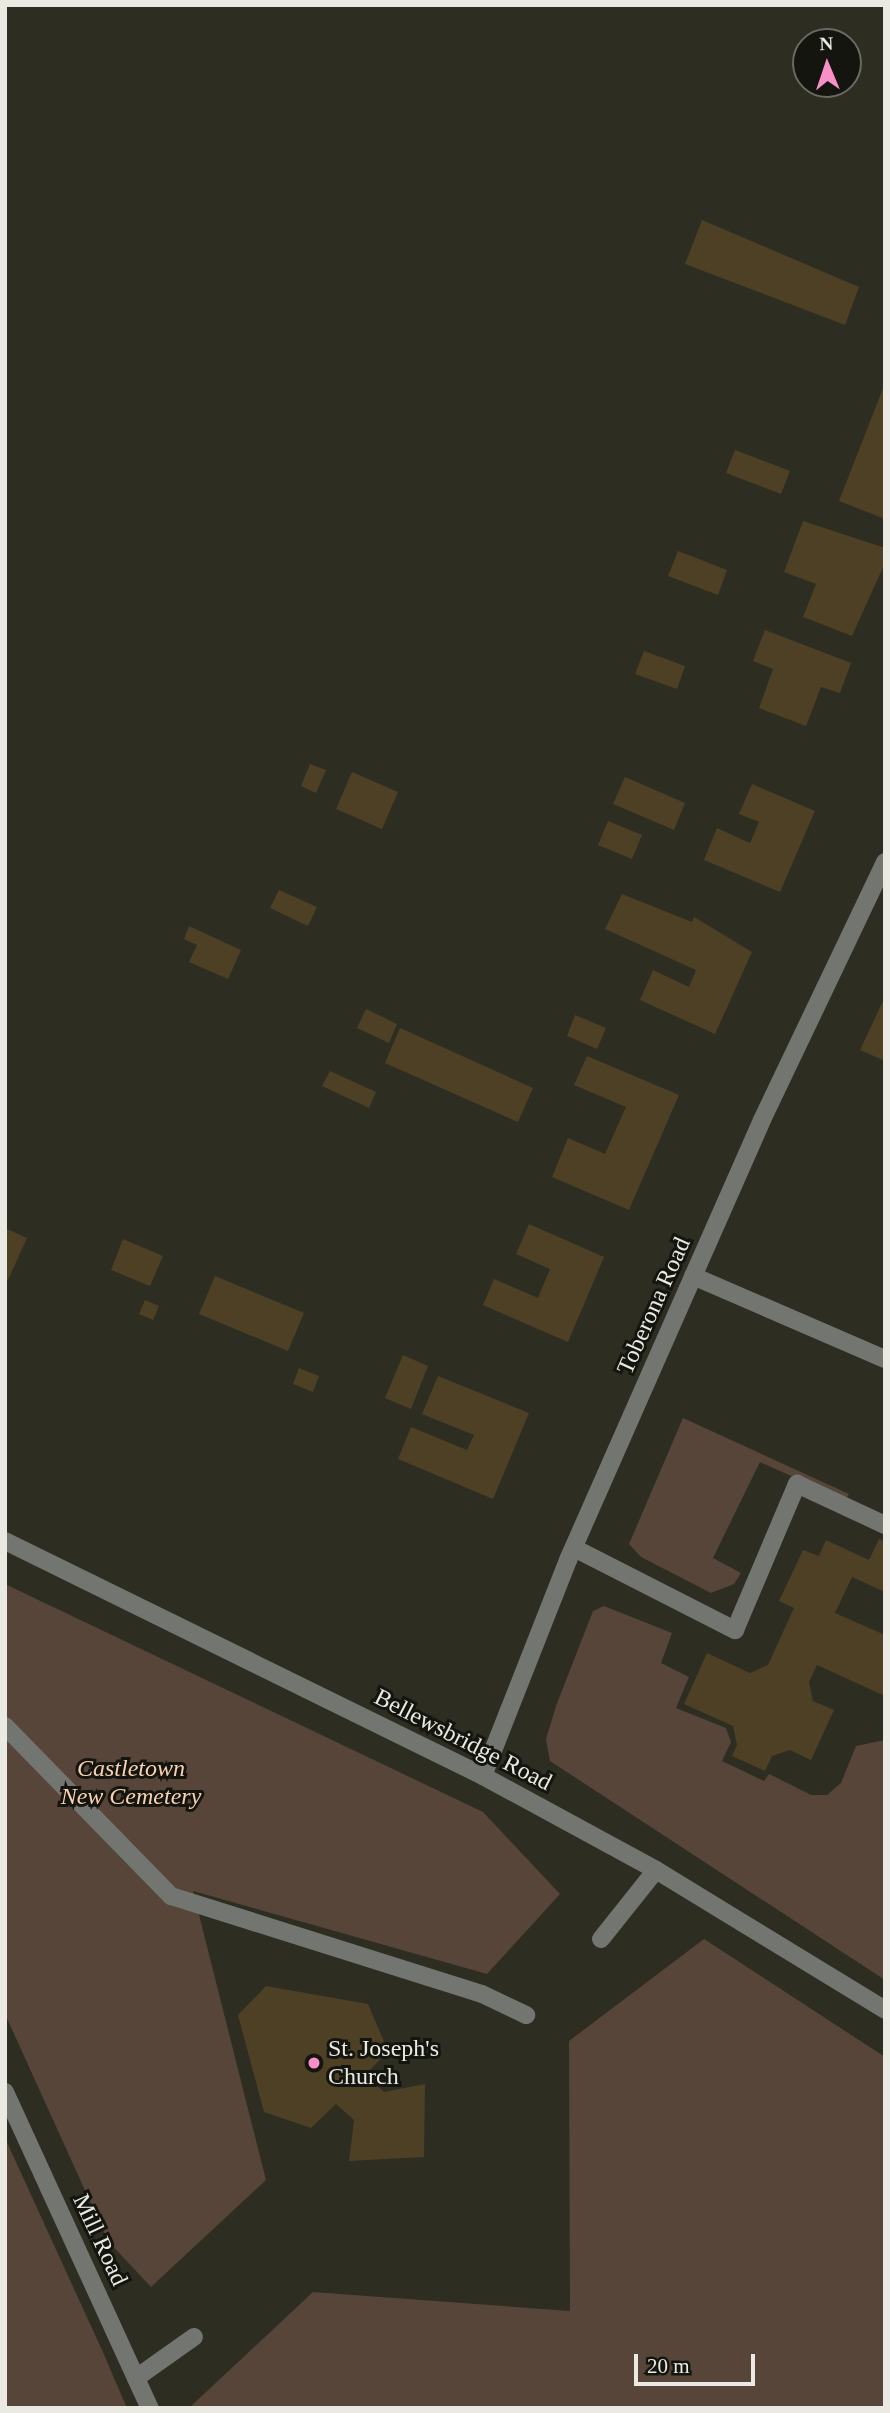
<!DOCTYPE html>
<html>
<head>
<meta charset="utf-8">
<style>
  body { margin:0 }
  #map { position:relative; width:890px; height:2413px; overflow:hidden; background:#2d2d22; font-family:"Times New Roman",serif }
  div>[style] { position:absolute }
  .green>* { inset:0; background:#564538 }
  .building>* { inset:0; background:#4e4025 }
  .minor>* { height:18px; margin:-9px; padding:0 9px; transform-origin:9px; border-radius:9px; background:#727570 }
  .dots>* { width:19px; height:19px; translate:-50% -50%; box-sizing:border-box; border:4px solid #151510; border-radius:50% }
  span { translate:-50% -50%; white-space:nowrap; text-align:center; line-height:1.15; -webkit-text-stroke:6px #151510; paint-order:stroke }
  .street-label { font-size:24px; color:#eaeae3 }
  .park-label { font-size:24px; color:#fad2b3; font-style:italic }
  .poi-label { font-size:24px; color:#eaeae3 }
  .left { translate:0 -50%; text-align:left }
  .frame { position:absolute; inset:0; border:7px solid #eaeae3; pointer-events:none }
  .north { position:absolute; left:792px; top:28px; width:70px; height:70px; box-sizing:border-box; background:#151510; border:2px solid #6a6a64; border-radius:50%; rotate:358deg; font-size:19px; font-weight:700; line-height:28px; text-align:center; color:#eaeae3 }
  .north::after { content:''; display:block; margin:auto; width:24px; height:32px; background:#f98fc9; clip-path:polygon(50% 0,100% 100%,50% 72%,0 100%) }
  .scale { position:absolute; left:634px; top:2354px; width:121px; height:32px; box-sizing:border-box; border:4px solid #eaeae3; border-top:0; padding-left:9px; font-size:21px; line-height:24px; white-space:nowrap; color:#eaeae3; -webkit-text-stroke:5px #151510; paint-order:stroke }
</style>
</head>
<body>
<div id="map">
  <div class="green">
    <div style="clip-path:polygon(683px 1418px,849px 1494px,845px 1500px,760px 1462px,713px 1558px,741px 1573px,734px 1584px,711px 1593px,641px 1557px,629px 1544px)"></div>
    <div style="clip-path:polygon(5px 1584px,483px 1812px,560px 1894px,487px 1974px,193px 1891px,266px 2180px,151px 2287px,108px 2241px,5px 2014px)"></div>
    <div style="clip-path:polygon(604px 1606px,672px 1633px,661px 1663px,689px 1677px,676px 1708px,726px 1728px,731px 1742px,722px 1761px,764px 1781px,769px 1774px,811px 1795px,827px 1795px,841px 1783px,856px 1746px,885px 1740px,885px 1980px,550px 1761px,546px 1739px,556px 1706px,593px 1611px)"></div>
    <div style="clip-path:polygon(704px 1939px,885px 2057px,885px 2408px,189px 2408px,313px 2292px,570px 2311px,569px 2041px)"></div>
    <div style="clip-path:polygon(5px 2138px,102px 2350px,127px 2408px,5px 2408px)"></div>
  </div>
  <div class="building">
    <div style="clip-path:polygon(702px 220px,859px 287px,845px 325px,685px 264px)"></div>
    <div style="clip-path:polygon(885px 383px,885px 519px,839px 501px)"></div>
    <div style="clip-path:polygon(735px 450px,790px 471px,781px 494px,726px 473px)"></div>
    <div style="clip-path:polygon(803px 521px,885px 548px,885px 563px,852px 636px,803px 617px,816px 584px,784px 572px)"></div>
    <div style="clip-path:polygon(678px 551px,727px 570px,718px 595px,668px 576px)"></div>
    <div style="clip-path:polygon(765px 630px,851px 663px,840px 693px,821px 687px,806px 726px,759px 708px,773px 669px,753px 661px)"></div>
    <div style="clip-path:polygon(644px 651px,685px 666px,677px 689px,635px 674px)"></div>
    <div style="clip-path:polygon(310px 764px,326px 770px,316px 793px,301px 786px)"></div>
    <div style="clip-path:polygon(352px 772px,398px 792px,382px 829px,336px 809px)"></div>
    <div style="clip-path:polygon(625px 777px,685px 803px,674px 830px,613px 804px)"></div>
    <div style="clip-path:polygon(752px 784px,815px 811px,780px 892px,704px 860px,717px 828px,750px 843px,759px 822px,739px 814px)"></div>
    <div style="clip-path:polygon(608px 821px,642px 835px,632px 859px,598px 845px)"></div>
    <div style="clip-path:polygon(279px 890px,317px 907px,308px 926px,270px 908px)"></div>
    <div style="clip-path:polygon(622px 894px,692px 922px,694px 917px,752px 952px,715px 1034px,640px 1000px,653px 970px,689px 987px,696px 970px,605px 929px)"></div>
    <div style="clip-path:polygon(189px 926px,241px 950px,228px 979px,189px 962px,197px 945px,184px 939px)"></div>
    <div style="clip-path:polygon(882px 1003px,885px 1004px,885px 1061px,860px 1050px)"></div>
    <div style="clip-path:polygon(366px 1009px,397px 1024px,389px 1043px,357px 1028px)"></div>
    <div style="clip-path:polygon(575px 1015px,606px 1028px,597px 1049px,567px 1036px)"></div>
    <div style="clip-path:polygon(400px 1028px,533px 1088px,518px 1122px,385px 1063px)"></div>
    <div style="clip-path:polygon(587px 1056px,679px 1095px,629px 1210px,552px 1177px,568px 1138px,605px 1154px,626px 1107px,574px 1085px)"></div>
    <div style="clip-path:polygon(330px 1071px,376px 1092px,369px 1108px,322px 1086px)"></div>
    <div style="clip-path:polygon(529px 1224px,604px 1257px,568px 1342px,483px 1305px,494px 1279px,538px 1298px,550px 1269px,516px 1254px)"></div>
    <div style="clip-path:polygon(5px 1228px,27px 1238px,8px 1280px,5px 1279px)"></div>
    <div style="clip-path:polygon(123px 1239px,163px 1256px,150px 1286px,111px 1270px)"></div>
    <div style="clip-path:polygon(215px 1276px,304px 1313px,288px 1351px,199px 1314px)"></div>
    <div style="clip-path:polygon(145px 1300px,159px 1306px,153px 1320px,139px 1314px)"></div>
    <div style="clip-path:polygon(403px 1355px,428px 1366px,411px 1409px,385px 1398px)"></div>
    <div style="clip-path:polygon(299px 1368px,319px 1376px,313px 1392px,293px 1384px)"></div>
    <div style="clip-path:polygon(438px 1376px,529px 1413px,493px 1499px,398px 1459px,411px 1427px,467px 1450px,474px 1435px,422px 1414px)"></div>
    <div style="clip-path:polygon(879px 1539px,885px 1542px,885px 1592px,852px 1577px,835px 1613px,885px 1635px,885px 1696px,817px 1665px,809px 1682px,813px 1701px,834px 1710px,811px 1760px,790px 1750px,772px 1756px,765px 1771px,732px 1756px,737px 1745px,733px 1726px,684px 1704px,707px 1653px,750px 1673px,768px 1665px,794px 1608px,779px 1601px,803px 1550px,819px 1556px,826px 1540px,869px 1560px)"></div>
    <div style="clip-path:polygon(266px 1986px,368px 2004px,388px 2051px,365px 2075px,384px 2092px,425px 2084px,424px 2157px,349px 2161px,354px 2120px,336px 2104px,311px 2128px,264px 2112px,238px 2015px)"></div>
  </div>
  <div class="minor">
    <div style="left:693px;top:1276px;width:209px;rotate:23.4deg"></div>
    <div style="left:5px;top:1541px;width:533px;rotate:26.18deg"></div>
    <div style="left:483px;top:1776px;width:197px;rotate:28.5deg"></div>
    <div style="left:656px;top:1870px;width:268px;rotate:31.4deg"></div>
    <div style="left:574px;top:1548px;width:181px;rotate:27deg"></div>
    <div style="left:735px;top:1630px;width:159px;rotate:-67deg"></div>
    <div style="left:797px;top:1484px;width:97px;rotate:25deg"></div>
    <div style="left:5px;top:1726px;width:238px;rotate:45.7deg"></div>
    <div style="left:171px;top:1896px;width:326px;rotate:17.5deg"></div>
    <div style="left:482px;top:1994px;width:49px;rotate:25.5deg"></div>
    <div style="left:483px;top:1776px;width:232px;rotate:-68.5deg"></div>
    <div style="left:568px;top:1560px;width:481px;rotate:-66.2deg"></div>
    <div style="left:762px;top:1120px;width:286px;rotate:-64.5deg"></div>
    <div style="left:601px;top:1939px;width:88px;rotate:-51.4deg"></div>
    <div style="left:5px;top:2092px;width:348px;rotate:65.4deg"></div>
    <div style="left:136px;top:2378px;width:71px;rotate:-35.3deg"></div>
  </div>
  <div class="dots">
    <div style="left:314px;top:2063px;background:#f98fc9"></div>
  </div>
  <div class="street-label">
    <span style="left:654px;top:1306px;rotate:-66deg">Toberona Road</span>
    <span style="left:463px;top:1740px;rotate:27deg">Bellewsbridge Road</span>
    <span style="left:100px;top:2240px;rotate:65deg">Mill Road</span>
  </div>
  <div class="park-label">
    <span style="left:131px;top:1783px">Castletown<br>New Cemetery</span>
  </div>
  <div class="poi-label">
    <span class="left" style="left:328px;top:2063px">St. Joseph's<br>Church</span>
  </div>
  <div class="frame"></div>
  <div class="north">N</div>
  <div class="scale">20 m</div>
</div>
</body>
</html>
